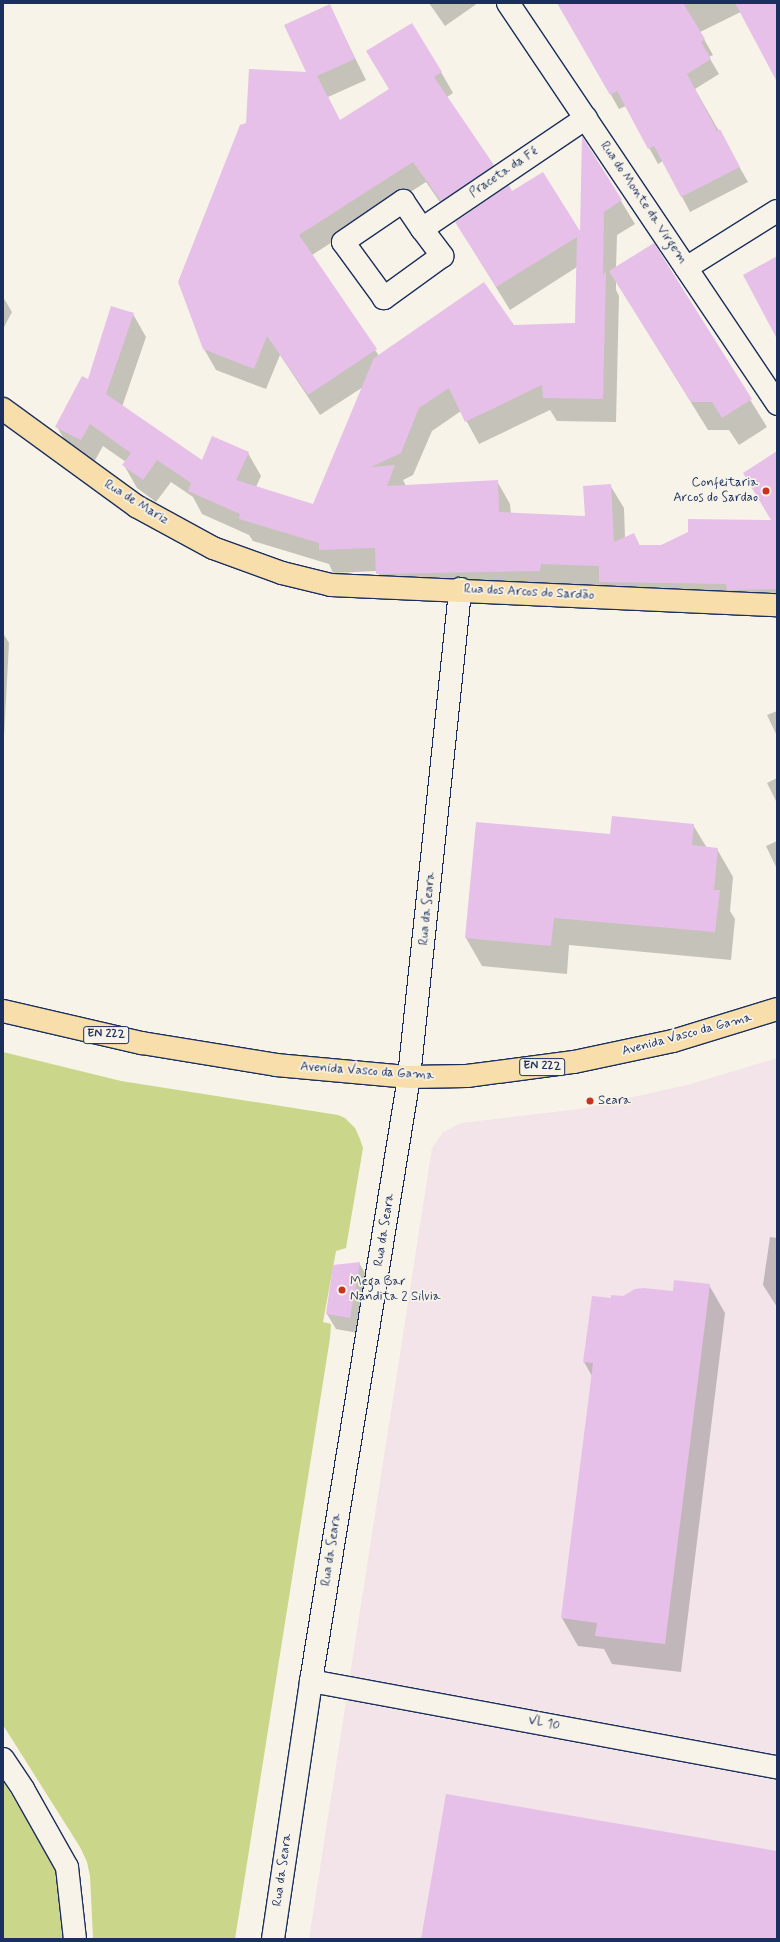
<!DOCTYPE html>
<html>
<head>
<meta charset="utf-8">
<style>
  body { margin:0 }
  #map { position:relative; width:780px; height:1942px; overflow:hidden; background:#f7f3e8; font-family:Mynerve,sans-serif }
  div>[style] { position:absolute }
  .built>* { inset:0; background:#f2e4e8 }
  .green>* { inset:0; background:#cad689 }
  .shadow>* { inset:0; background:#0003 }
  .building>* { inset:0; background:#e6c0e9 }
  .roads { filter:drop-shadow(1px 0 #1b2f5e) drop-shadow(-1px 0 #1b2f5e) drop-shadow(0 1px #1b2f5e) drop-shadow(0 -1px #1b2f5e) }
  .minor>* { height:22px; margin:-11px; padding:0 11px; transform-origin:11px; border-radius:11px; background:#f7f3e8 }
  .major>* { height:22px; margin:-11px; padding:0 11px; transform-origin:11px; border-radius:11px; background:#f8deab }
  .dots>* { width:11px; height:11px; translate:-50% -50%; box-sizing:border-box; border:2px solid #f7f3e8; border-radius:50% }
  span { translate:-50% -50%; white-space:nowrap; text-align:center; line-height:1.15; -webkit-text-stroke:3.5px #f7f3e8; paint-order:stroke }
  .shield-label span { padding:1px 3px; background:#f7f3e8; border:1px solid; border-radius:3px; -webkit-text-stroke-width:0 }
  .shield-label { font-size:12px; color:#1b2f5e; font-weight:700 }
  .street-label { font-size:13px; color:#1b2f5e }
  .poi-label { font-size:13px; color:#1b2f5e }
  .right { translate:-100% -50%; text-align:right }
  .left { translate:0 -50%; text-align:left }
  .frame { position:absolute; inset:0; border:4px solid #1b2f5e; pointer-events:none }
</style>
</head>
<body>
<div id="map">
  <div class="built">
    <div style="clip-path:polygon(777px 1058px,777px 1939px,309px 1939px,432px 1148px,443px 1132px,461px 1123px,579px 1109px,687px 1085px)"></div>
  </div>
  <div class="green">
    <div style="clip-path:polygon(3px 1052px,121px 1081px,338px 1115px,345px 1118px,355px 1128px,360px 1139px,363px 1148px,346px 1248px,336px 1251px,323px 1322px,331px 1324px,330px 1338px,235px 1939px,93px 1939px,90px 1876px,87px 1862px,80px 1847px,3px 1725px)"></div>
    <div style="clip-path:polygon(3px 1781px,60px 1872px,66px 1939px,3px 1939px)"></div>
  </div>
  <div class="shadow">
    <div style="clip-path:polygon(429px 3px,478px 3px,445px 26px)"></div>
    <div style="clip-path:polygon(573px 3px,759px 3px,700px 32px,713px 55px,709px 57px,719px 74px,695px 89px,748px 182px,690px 212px,663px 161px,658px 164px,626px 106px,619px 109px,562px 9px)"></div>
    <div style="clip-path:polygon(329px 5px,366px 80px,328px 97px,340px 121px,441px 72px,453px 93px,447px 97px,506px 186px,453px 221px,426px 182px,312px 255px,379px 356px,514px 326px,576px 324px,577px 267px,510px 310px,456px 222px,512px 192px,581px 234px,583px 139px,635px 224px,617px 235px,616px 268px,654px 244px,767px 427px,739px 445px,729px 430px,708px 430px,616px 281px,616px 290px,619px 296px,616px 422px,557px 421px,550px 410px,479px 444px,461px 411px,432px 431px,413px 475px,403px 480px,406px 486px,497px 481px,510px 504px,511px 514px,586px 517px,610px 485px,624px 508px,625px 538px,634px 534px,640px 546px,661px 546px,772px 521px,777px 452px,777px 612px,390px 597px,377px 571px,333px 573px,329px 564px,253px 541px,249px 535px,202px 514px,193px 497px,171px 482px,156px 502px,137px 488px,124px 465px,126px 462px,103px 446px,94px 462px,70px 449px,57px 427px,133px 314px,146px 337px,122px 407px,202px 461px,248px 453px,261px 476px,256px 487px,313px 505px,363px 387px,320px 415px,280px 355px,266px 389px,216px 370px,204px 349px,247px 124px,307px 73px)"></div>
    <div style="clip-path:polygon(3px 297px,12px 312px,3px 329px)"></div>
    <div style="clip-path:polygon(3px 633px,9px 643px,3px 755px)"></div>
    <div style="clip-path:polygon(777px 711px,777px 736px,767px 715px)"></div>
    <div style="clip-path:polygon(777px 778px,777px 803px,767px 783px)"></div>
    <div style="clip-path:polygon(693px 825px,707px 848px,717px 849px,733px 877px,730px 911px,735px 919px,731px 960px,569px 945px,567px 974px,482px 966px,466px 938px,611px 835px)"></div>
    <div style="clip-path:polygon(777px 841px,777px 869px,766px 846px)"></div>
    <div style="clip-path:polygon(770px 1237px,777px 1238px,777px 1307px,763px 1285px)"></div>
    <div style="clip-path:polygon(359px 1263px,368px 1278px,358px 1333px,336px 1329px,327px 1314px)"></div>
    <div style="clip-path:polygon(709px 1285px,725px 1313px,681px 1672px,612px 1664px,604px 1649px,578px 1646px,562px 1618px,592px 1376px,584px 1362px,612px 1299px,674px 1292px)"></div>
  </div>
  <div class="building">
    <div style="clip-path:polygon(557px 3px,683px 3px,705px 39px,701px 42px,711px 59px,687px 74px,717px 131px,720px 129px,740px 167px,681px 197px,654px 146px,648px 149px,617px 91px,610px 95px)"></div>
    <div style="clip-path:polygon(735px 3px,777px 3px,777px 82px)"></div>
    <div style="clip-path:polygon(330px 4px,355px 59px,317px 76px,340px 120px,389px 89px,366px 51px,412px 23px,442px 72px,434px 77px,494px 165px,441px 201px,413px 162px,299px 235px,377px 349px,308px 395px,267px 336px,254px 369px,203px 349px,178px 282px,240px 125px,246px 123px,249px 69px,306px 72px,284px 25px)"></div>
    <div style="clip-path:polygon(582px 136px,622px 200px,604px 212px,603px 275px,606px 272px,603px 399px,543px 398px,542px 385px,465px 422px,449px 388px,419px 408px,401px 453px,371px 467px,395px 465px,387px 486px,498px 480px,499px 512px,585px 516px,583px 486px,611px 484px,614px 542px,634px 533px,639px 545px,661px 545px,688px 532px,688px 519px,771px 520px,743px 473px,777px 451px,777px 589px,727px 590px,726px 584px,599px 582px,599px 566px,541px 564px,540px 571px,376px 574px,375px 548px,319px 550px,319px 543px,239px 519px,240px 514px,188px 491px,191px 483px,157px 460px,143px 480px,122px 465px,131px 453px,90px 424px,81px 440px,55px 427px,82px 376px,88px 379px,111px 306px,134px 313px,106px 394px,202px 460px,212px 436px,249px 452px,236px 480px,313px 504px,374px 358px,484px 282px,514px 325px,575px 323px,577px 237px,496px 287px,455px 222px,509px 185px,512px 191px,543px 172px,580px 231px)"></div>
    <div style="clip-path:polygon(654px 243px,752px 399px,722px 418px,712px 402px,691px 402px,609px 271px)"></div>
    <div style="clip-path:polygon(777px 256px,777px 339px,743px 275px)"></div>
    <div style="clip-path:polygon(612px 816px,694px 824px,692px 845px,718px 848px,714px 890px,720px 890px,715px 932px,554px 918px,551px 946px,465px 938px,476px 822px,610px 834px)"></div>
    <div style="clip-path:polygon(360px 1262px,350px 1318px,326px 1314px,333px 1265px)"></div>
    <div style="clip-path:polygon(674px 1280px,710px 1284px,665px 1644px,595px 1636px,597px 1623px,561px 1618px,593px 1363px,583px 1362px,592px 1296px,611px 1298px,611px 1295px,623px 1296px,635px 1289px,643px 1288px,673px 1291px)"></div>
    <div style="clip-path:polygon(446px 1794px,777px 1851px,777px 1939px,421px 1939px)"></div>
  </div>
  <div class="roads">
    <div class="minor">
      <div style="left:508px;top:3px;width:483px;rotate:56.1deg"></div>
      <div style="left:422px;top:229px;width:34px;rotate:53deg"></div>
      <div style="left:442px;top:256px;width:72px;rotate:144.1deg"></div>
      <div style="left:384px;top:298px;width:69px;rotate:-126.2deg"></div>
      <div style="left:343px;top:242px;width:73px;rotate:-34.3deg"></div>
      <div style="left:403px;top:201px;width:34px;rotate:56deg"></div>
      <div style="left:422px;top:229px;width:198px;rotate:-34.1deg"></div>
      <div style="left:686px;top:268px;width:107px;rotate:-32.1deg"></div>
      <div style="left:311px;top:1681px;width:474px;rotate:10.5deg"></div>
      <div style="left:3px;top:1759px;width:36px;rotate:56deg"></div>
      <div style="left:23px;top:1789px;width:90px;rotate:60.6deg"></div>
      <div style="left:67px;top:1867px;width:72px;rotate:83.7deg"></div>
      <div style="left:273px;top:1939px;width:261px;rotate:-81.6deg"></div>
      <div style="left:311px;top:1681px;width:612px;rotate:-80.78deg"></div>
      <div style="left:409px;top:1077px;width:491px;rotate:-84deg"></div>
    </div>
    <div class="major">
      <div style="left:3px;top:409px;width:165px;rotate:36.1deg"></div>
      <div style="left:136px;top:506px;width:88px;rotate:28.6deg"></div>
      <div style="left:213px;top:548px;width:73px;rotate:19.9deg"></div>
      <div style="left:282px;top:573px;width:50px;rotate:13.8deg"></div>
      <div style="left:331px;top:585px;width:446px;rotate:2.6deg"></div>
      <div style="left:3px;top:1011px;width:143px;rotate:13deg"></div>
      <div style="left:142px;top:1043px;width:136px;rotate:9.3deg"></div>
      <div style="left:276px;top:1065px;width:134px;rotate:5.2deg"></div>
      <div style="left:409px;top:1077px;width:58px;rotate:-1deg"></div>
      <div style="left:467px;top:1076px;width:108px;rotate:-7.5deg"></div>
      <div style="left:574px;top:1062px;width:101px;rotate:-12deg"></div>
      <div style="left:673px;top:1041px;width:109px;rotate:-17.1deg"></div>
    </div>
  </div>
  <div class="dots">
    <div style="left:766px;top:491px;background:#c8321e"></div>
    <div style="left:590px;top:1101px;background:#c8321e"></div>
    <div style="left:342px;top:1290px;background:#c8321e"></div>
  </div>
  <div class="shield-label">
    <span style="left:106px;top:1035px">EN 222</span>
    <span style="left:542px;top:1067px">EN 222</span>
  </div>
  <div class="street-label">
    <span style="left:504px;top:173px;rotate:-34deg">Praceta da Fé</span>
    <span style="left:643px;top:203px;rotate:56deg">Rua do Monte da Virgem</span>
    <span style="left:136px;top:503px;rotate:32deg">Rua de Mariz</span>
    <span style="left:529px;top:593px;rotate:3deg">Rua dos Arcos do Sardão</span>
    <span style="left:428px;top:909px;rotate:-84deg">Rua da Seara</span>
    <span style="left:687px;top:1035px;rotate:-15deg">Avenida Vasco da Gama</span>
    <span style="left:367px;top:1072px;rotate:4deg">Avenida Vasco da Gama</span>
    <span style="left:385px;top:1230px;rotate:-81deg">Rua da Seara</span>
    <span style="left:332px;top:1550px;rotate:-81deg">Rua da Seara</span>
    <span style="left:544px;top:1724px;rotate:11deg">VL 10</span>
    <span style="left:283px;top:1870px;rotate:-82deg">Rua da Seara</span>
  </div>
  <div class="poi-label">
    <span class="right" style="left:758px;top:491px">Confeitaria<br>Arcos do Sardao</span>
    <span class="left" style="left:598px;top:1101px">Seara</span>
    <span class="left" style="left:350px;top:1290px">Mega Bar<br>Nandita 2 Silvia</span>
  </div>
  <div class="frame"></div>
</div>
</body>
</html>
